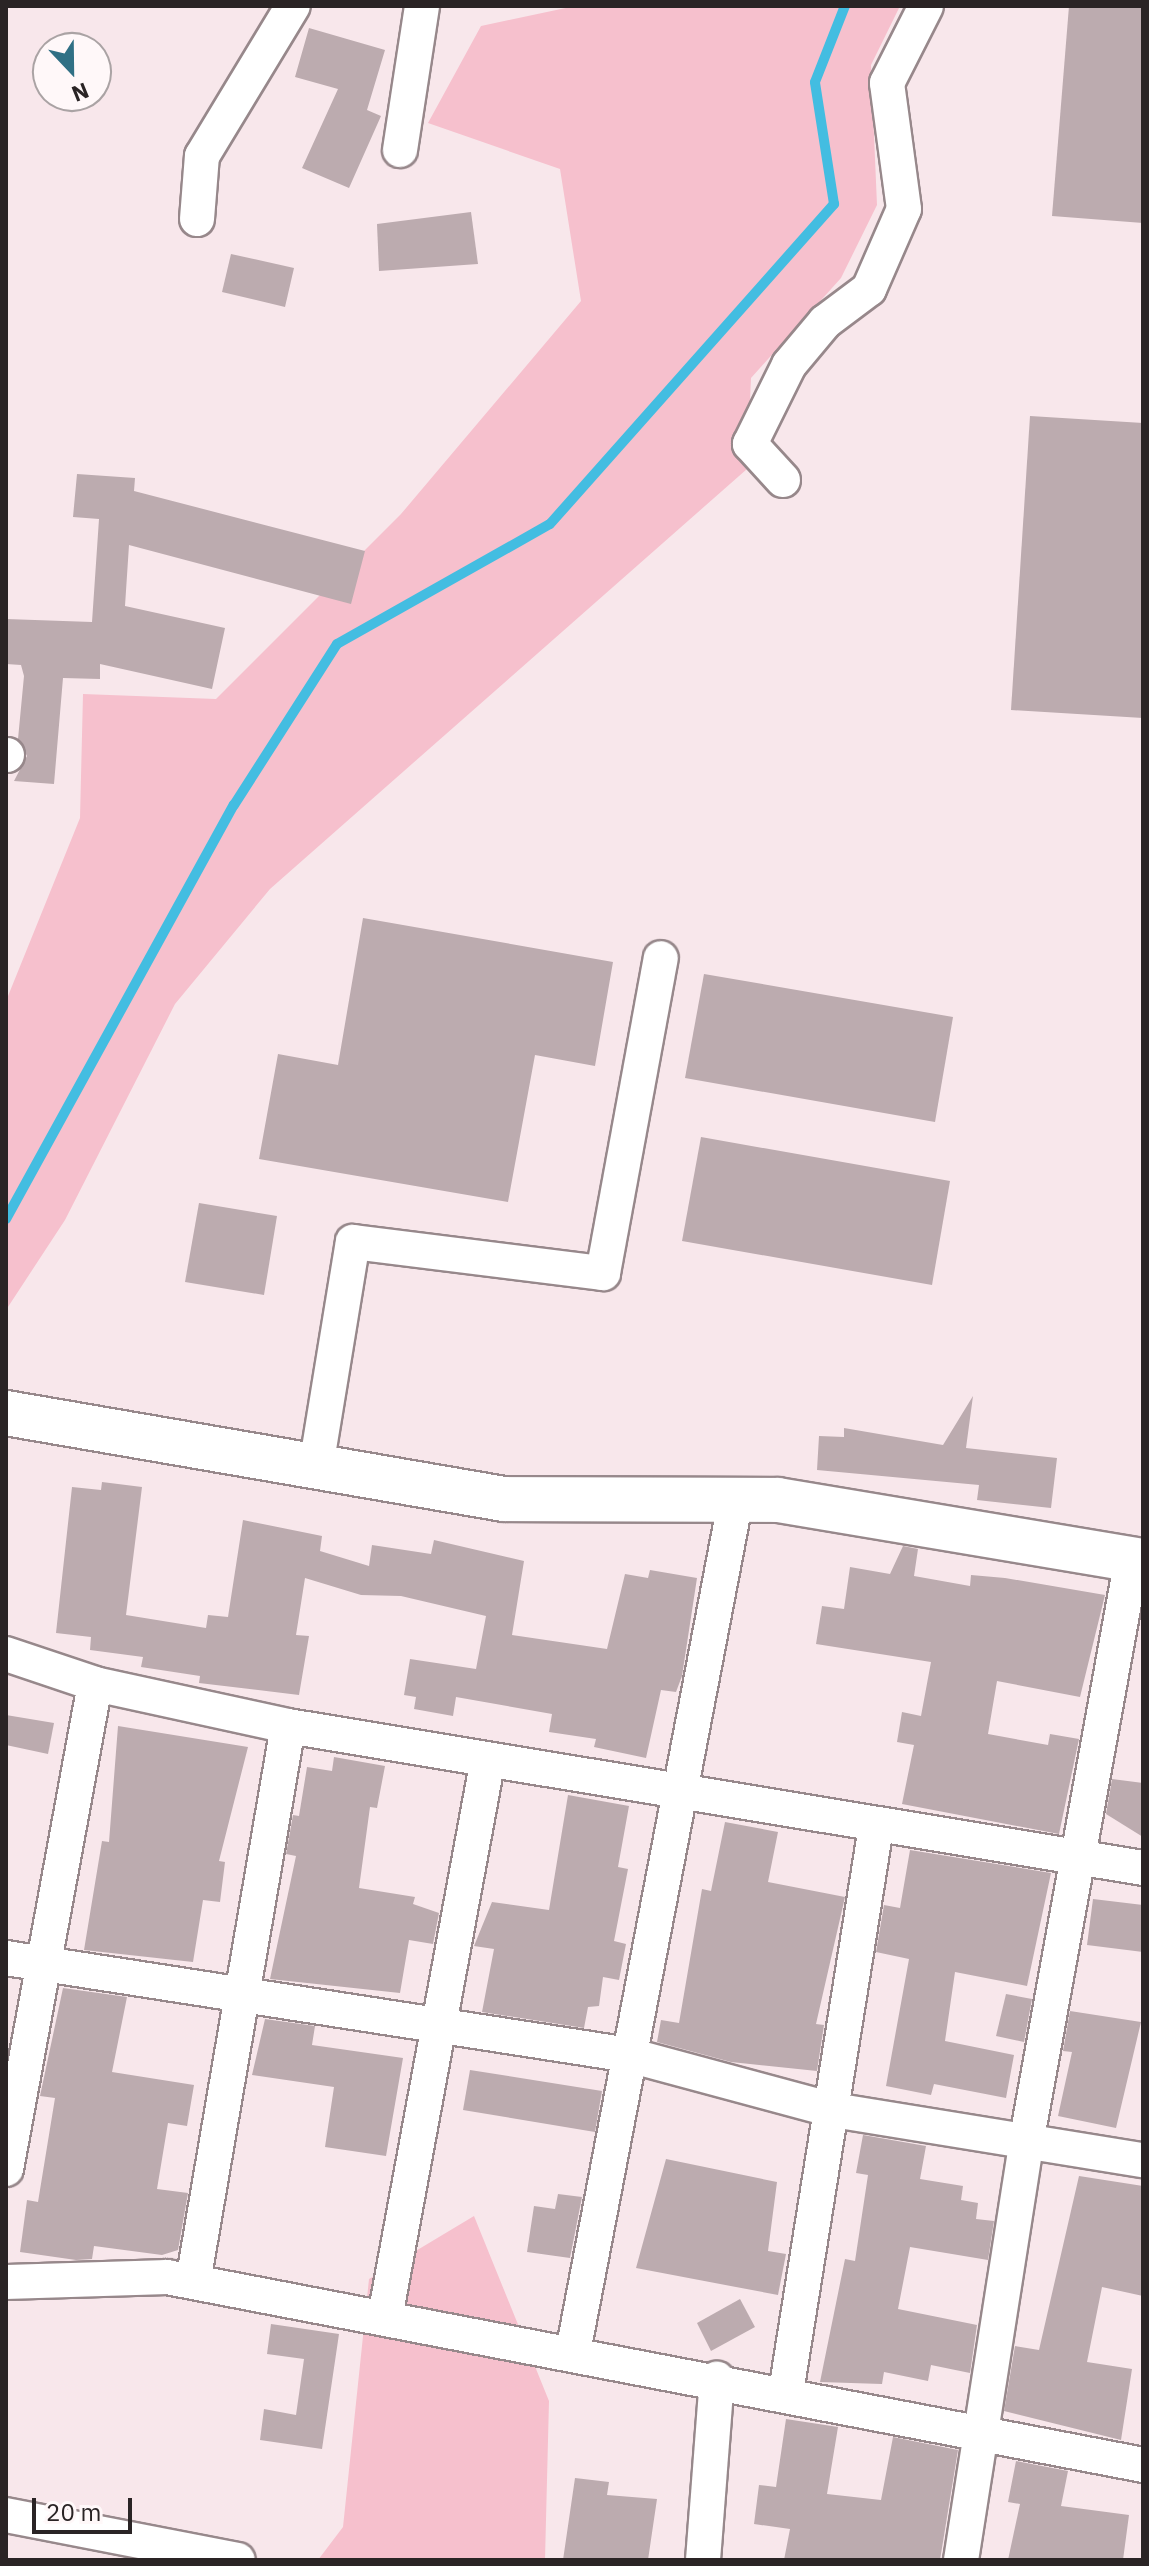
<!DOCTYPE html>
<html>
<head>
<meta charset="utf-8">
<style>
  body { margin:0 }
  #map { position:relative; width:1149px; height:2566px; overflow:hidden; background:#f8e7eb; font-family:"IBM Plex Sans",sans-serif }
  div>[style] { position:absolute }
  .green>* { inset:0; background:#f6c0cd }
  .stream>* { height:10px; margin:-5px; padding:0 5px; transform-origin:5px; border-radius:5px; background:#43bde1 }
  .building>* { inset:0; background:#bcabaf }
  .roads { filter:drop-shadow(2px 0 #97888b) drop-shadow(-2px 0 #97888b) drop-shadow(0 2px #97888b) drop-shadow(0 -2px #97888b) }
  .street>* { height:34px; margin:-17px; padding:0 17px; transform-origin:17px; border-radius:17px; background:#fff }
  .secondary>* { height:44px; margin:-22px; padding:0 22px; transform-origin:22px; border-radius:22px; background:#fff }
  span { translate:-50% -50%; white-space:nowrap; text-align:center; line-height:1.15; -webkit-text-stroke:7px #fff8f9; paint-order:stroke }
  .frame { position:absolute; inset:0; border:8px solid #2a2425; pointer-events:none }
  .north { position:absolute; left:32px; top:32px; width:80px; height:80px; box-sizing:border-box; background:#fff8f9; border:2px solid #aaa3a4; border-radius:50%; rotate:158deg; font-size:22px; font-weight:700; line-height:32px; text-align:center; color:#2a2425 }
  .north::after { content:''; display:block; margin:auto; width:28px; height:36px; background:#307085; clip-path:polygon(50% 0,100% 100%,50% 72%,0 100%) }
  .scale { position:absolute; left:32px; top:2498px; width:100px; height:36px; box-sizing:border-box; border:4px solid #2a2425; border-top:0; padding-left:10px; font-size:24px; line-height:28px; white-space:nowrap; color:#2a2425; -webkit-text-stroke:6px #fff8f9; paint-order:stroke }
</style>
</head>
<body>
<div id="map">
  <div class="green">
    <div style="clip-path:polygon(575px 6px,900px 6px,871px 65px,877px 205px,841px 278px,751px 378px,747px 469px,270px 889px,175px 1004px,65px 1220px,6px 1310px,6px 1001px,80px 818px,83px 694px,216px 699px,401px 514px,581px 301px,560px 169px,428px 123px,481px 26px)"></div>
    <div style="clip-path:polygon(474px 2216px,549px 2401px,545px 2560px,318px 2560px,343px 2527px,369px 2279px)"></div>
  </div>
  <div class="stream">
    <div style="left:6px;top:1219px;width:473px;rotate:-61.2deg"></div>
    <div style="left:234px;top:805px;width:191px;rotate:-57.4deg"></div>
    <div style="left:337px;top:644px;width:244px;rotate:-29.4deg"></div>
    <div style="left:550px;top:524px;width:428px;rotate:-48.4deg"></div>
    <div style="left:834px;top:204px;width:123px;rotate:-98.9deg"></div>
    <div style="left:815px;top:82px;width:82px;rotate:-68.5deg"></div>
  </div>
  <div class="building">
    <div style="clip-path:polygon(1069px 6px,1143px 6px,1143px 223px,1052px 216px)"></div>
    <div style="clip-path:polygon(309px 28px,385px 50px,367px 110px,381px 116px,349px 188px,302px 168px,338px 89px,295px 77px)"></div>
    <div style="clip-path:polygon(471px 212px,478px 264px,379px 271px,377px 224px)"></div>
    <div style="clip-path:polygon(231px 254px,294px 268px,285px 307px,222px 292px)"></div>
    <div style="clip-path:polygon(1030px 416px,1143px 423px,1143px 718px,1011px 710px)"></div>
    <div style="clip-path:polygon(77px 474px,135px 478px,134px 491px,365px 551px,351px 604px,129px 545px,125px 606px,225px 628px,212px 689px,100px 664px,100px 679px,63px 678px,54px 784px,14px 781px,27px 756px,18px 739px,24px 676px,21px 665px,6px 664px,6px 619px,92px 622px,99px 519px,73px 517px)"></div>
    <div style="clip-path:polygon(363px 918px,613px 962px,595px 1066px,535px 1055px,508px 1202px,259px 1159px,278px 1054px,338px 1065px)"></div>
    <div style="clip-path:polygon(704px 974px,953px 1017px,935px 1122px,685px 1078px)"></div>
    <div style="clip-path:polygon(701px 1137px,950px 1181px,932px 1285px,682px 1241px)"></div>
    <div style="clip-path:polygon(199px 1203px,277px 1216px,264px 1295px,185px 1282px)"></div>
    <div style="clip-path:polygon(973px 1396px,966px 1448px,1057px 1458px,1051px 1508px,977px 1500px,979px 1485px,817px 1470px,819px 1436px,844px 1437px,844px 1428px,943px 1445px)"></div>
    <div style="clip-path:polygon(102px 1482px,142px 1487px,126px 1615px,206px 1628px,208px 1615px,228px 1617px,243px 1520px,322px 1536px,320px 1551px,369px 1566px,372px 1545px,431px 1554px,434px 1540px,524px 1561px,512px 1635px,607px 1649px,625px 1574px,648px 1578px,650px 1570px,697px 1578px,682px 1676px,676px 1692px,661px 1690px,646px 1758px,594px 1747px,596px 1739px,549px 1732px,552px 1714px,456px 1697px,453px 1716px,414px 1709px,416px 1697px,404px 1695px,410px 1659px,476px 1669px,486px 1616px,401px 1596px,361px 1595px,305px 1578px,296px 1635px,309px 1636px,299px 1695px,199px 1683px,200px 1676px,141px 1667px,143px 1657px,90px 1650px,91px 1637px,56px 1633px,72px 1487px,101px 1490px)"></div>
    <div style="clip-path:polygon(903px 1546px,918px 1549px,914px 1576px,970px 1586px,971px 1575px,1005px 1578px,1105px 1595px,1080px 1697px,997px 1681px,988px 1734px,1048px 1745px,1050px 1734px,1079px 1739px,1059px 1834px,902px 1804px,914px 1745px,897px 1742px,902px 1712px,921px 1716px,931px 1662px,816px 1644px,822px 1606px,844px 1609px,850px 1567px,890px 1574px)"></div>
    <div style="clip-path:polygon(6px 1715px,54px 1723px,48px 1754px,6px 1745px)"></div>
    <div style="clip-path:polygon(118px 1726px,248px 1747px,219px 1861px,225px 1862px,220px 1902px,203px 1900px,193px 1962px,84px 1950px,102px 1841px,109px 1842px)"></div>
    <div style="clip-path:polygon(334px 1757px,385px 1766px,377px 1808px,370px 1807px,359px 1888px,415px 1897px,413px 1904px,439px 1913px,433px 1944px,409px 1940px,400px 1993px,270px 1979px,296px 1856px,286px 1854px,293px 1815px,299px 1816px,307px 1767px,332px 1771px)"></div>
    <div style="clip-path:polygon(1112px 1779px,1143px 1783px,1143px 1837px,1106px 1814px)"></div>
    <div style="clip-path:polygon(568px 1795px,629px 1806px,618px 1867px,628px 1869px,614px 1941px,626px 1944px,619px 1980px,603px 1977px,599px 2006px,588px 2007px,584px 2028px,482px 2012px,494px 1949px,474px 1946px,492px 1902px,549px 1910px)"></div>
    <div style="clip-path:polygon(725px 1822px,778px 1832px,768px 1882px,845px 1897px,816px 2024px,824px 2025px,817px 2071px,731px 2062px,657px 2042px,661px 2020px,679px 2023px,702px 1889px,711px 1891px)"></div>
    <div style="clip-path:polygon(910px 1850px,1051px 1873px,1027px 1986px,955px 1972px,945px 2041px,1014px 2055px,1006px 2098px,934px 2084px,931px 2095px,886px 2086px,909px 1959px,876px 1952px,884px 1905px,900px 1908px)"></div>
    <div style="clip-path:polygon(1093px 1899px,1143px 1905px,1143px 1952px,1087px 1945px)"></div>
    <div style="clip-path:polygon(63px 1988px,127px 1997px,112px 2072px,194px 2085px,187px 2126px,168px 2123px,157px 2189px,188px 2193px,178px 2250px,162px 2255px,94px 2246px,92px 2259px,76px 2260px,20px 2252px,27px 2200px,38px 2202px,55px 2098px,40px 2096px)"></div>
    <div style="clip-path:polygon(1006px 1994px,1032px 1999px,1024px 2042px,996px 2036px)"></div>
    <div style="clip-path:polygon(1070px 2011px,1141px 2022px,1116px 2128px,1058px 2116px,1072px 2052px,1063px 2051px)"></div>
    <div style="clip-path:polygon(265px 2019px,315px 2026px,312px 2045px,403px 2058px,386px 2156px,325px 2147px,334px 2087px,252px 2075px)"></div>
    <div style="clip-path:polygon(470px 2070px,602px 2091px,595px 2132px,463px 2110px)"></div>
    <div style="clip-path:polygon(863px 2135px,926px 2146px,920px 2179px,963px 2186px,961px 2200px,978px 2203px,976px 2219px,994px 2221px,988px 2260px,910px 2247px,898px 2309px,977px 2325px,970px 2373px,931px 2365px,928px 2381px,884px 2372px,882px 2384px,820px 2382px,845px 2259px,855px 2261px,868px 2175px,856px 2173px)"></div>
    <div style="clip-path:polygon(666px 2159px,777px 2182px,768px 2251px,786px 2254px,778px 2295px,636px 2268px)"></div>
    <div style="clip-path:polygon(1079px 2176px,1143px 2186px,1143px 2296px,1102px 2287px,1087px 2362px,1132px 2369px,1121px 2440px,1004px 2411px,1015px 2346px,1039px 2350px)"></div>
    <div style="clip-path:polygon(558px 2194px,582px 2197px,570px 2258px,527px 2252px,534px 2206px,555px 2209px)"></div>
    <div style="clip-path:polygon(740px 2299px,755px 2327px,711px 2351px,697px 2323px)"></div>
    <div style="clip-path:polygon(271px 2324px,339px 2334px,322px 2449px,260px 2440px,264px 2409px,296px 2415px,304px 2359px,267px 2354px)"></div>
    <div style="clip-path:polygon(786px 2419px,838px 2427px,827px 2494px,881px 2500px,893px 2437px,958px 2450px,940px 2560px,784px 2560px,790px 2529px,754px 2524px,759px 2485px,776px 2487px)"></div>
    <div style="clip-path:polygon(1016px 2461px,1068px 2471px,1061px 2506px,1129px 2515px,1123px 2560px,1008px 2560px,1020px 2504px,1008px 2502px)"></div>
    <div style="clip-path:polygon(575px 2478px,609px 2482px,607px 2495px,657px 2499px,648px 2560px,563px 2560px)"></div>
  </div>
  <div class="roads">
    <div class="street">
      <div style="left:400px;top:150px;width:146px;rotate:-81.3deg"></div>
      <div style="left:197px;top:219px;width:63px;rotate:-85.5deg"></div>
      <div style="left:202px;top:156px;width:175px;rotate:-58.8deg"></div>
      <div style="left:783px;top:480px;width:49px;rotate:-132.5deg"></div>
      <div style="left:750px;top:444px;width:88px;rotate:-63.7deg"></div>
      <div style="left:789px;top:365px;width:56px;rotate:-50.1deg"></div>
      <div style="left:825px;top:322px;width:55px;rotate:-36.9deg"></div>
      <div style="left:869px;top:289px;width:87px;rotate:-66.4deg"></div>
      <div style="left:904px;top:209px;width:127px;rotate:-97.7deg"></div>
      <div style="left:887px;top:83px;width:86px;rotate:-63.1deg"></div>
      <div style="left:6px;top:755px;width:1px"></div>
      <div style="left:316px;top:1467px;width:228px;rotate:-80.7deg"></div>
      <div style="left:353px;top:1242px;width:252px;rotate:7.1deg"></div>
      <div style="left:603px;top:1273px;width:320px;rotate:-79.6deg"></div>
      <div style="left:6px;top:1654px;width:94px;rotate:18.6deg"></div>
      <div style="left:95px;top:1684px;width:198px;rotate:12.3deg"></div>
      <div style="left:288px;top:1726px;width:867px;rotate:9.43deg"></div>
      <div style="left:6px;top:1958px;width:631px;rotate:8.85deg"></div>
      <div style="left:629px;top:2055px;width:211px;rotate:15.1deg"></div>
      <div style="left:833px;top:2110px;width:314px;rotate:9.2deg"></div>
      <div style="left:6px;top:2169px;width:493px;rotate:-79.6deg"></div>
      <div style="left:6px;top:2282px;width:161px;rotate:-1.8deg"></div>
      <div style="left:167px;top:2277px;width:994px;rotate:10.9deg"></div>
      <div style="left:193px;top:2282px;width:564px;rotate:-80.3deg"></div>
      <div style="left:385px;top:2317px;width:567px;rotate:-79.54deg"></div>
      <div style="left:573px;top:2352px;width:869px;rotate:-79.19deg"></div>
      <div style="left:786px;top:2392px;width:572px;rotate:-80.95deg"></div>
      <div style="left:6px;top:2515px;width:236px;rotate:11deg"></div>
      <div style="left:703px;top:2560px;width:182px;rotate:-85.6deg"></div>
      <div style="left:961px;top:2560px;width:422px;rotate:-81.1deg"></div>
      <div style="left:1026px;top:2143px;width:594px;rotate:-79.71deg"></div>
    </div>
    <div class="secondary">
      <div style="left:6px;top:1413px;width:505px;rotate:9.8deg"></div>
      <div style="left:504px;top:1499px;width:274px;rotate:0.2deg"></div>
      <div style="left:778px;top:1500px;width:370px;rotate:9.5deg"></div>
    </div>
  </div>
  <div class="frame"></div>
  <div class="north">N</div>
  <div class="scale">20 m</div>
</div>
</body>
</html>
